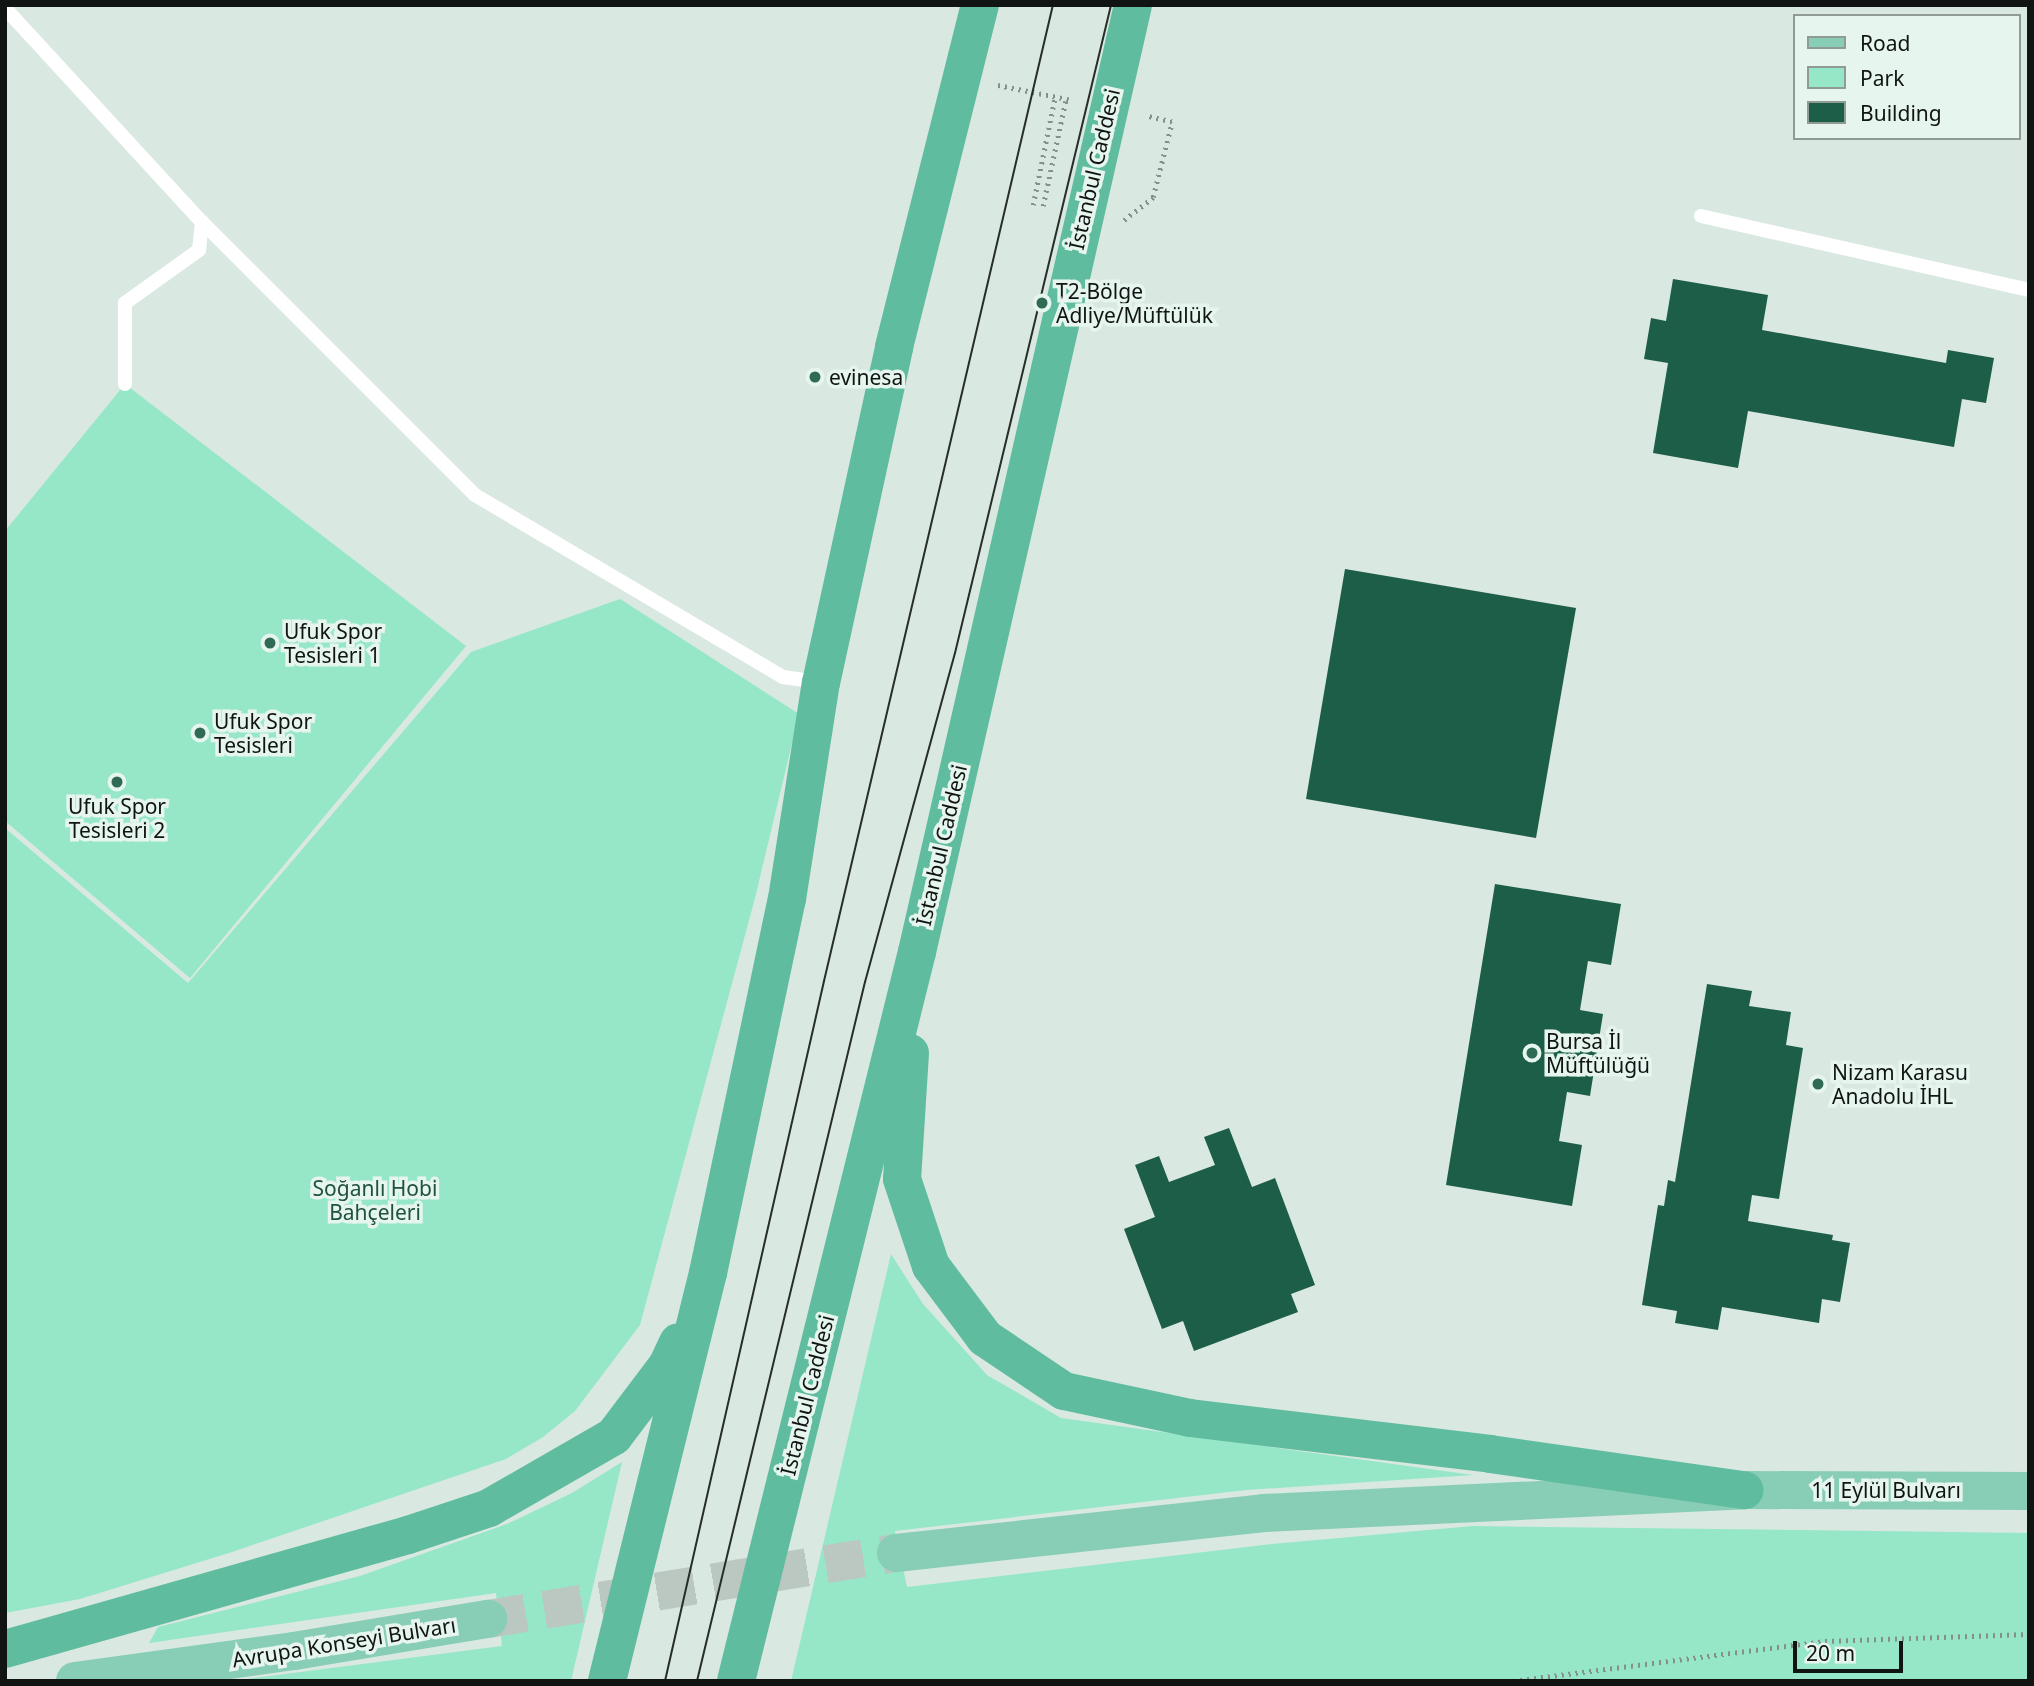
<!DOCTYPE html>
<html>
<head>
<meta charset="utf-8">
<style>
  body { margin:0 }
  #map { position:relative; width:2034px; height:1686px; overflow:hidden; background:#d9e8e1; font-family:"Noto Sans",sans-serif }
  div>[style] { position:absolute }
  .green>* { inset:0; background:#95e7c7 }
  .building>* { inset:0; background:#1d5e48 }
  .primary-tunnel>* { height:38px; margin-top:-19px; transform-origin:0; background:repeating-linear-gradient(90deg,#bbc8c2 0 38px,transparent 0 57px) }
  .path>* { height:4.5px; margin-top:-2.25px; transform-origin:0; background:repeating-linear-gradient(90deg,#85908b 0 2px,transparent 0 7px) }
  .service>* { height:14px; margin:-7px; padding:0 7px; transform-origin:7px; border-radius:7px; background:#fff }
  .primary>* { height:38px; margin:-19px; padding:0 19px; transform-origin:19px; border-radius:19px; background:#88cdb6 }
  .trunk>* { height:38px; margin:-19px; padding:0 19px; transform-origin:19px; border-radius:19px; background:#60bc9e }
  .tram>* { height:2px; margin:-1px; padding:0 1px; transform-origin:1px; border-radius:1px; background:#272d2a }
  .dots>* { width:19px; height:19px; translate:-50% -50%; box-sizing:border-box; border:4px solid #e6f5ee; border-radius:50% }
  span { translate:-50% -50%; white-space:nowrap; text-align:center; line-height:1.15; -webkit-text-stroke:7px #e6f5ee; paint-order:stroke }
  .street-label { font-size:21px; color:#101513 }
  .poi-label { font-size:21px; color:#101513 }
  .left { translate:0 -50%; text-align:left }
  .park-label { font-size:21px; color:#205240 }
  .frame { position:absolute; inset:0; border:7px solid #101513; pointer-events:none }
  .legend { position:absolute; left:1793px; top:14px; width:228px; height:126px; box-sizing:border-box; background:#e6f5ee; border:2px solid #909b96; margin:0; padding:9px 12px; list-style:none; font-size:21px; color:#101513 }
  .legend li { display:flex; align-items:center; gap:14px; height:35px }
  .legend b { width:35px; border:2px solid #909b96 }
  .scale { position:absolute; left:1793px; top:1641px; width:110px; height:32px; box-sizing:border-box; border:4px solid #101513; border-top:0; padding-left:9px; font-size:21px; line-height:24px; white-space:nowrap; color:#101513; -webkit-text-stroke:5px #e6f5ee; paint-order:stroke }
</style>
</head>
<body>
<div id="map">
  <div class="green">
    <div style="clip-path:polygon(125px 384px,466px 646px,190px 978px,5px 821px,5px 531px)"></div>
    <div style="clip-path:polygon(620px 599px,799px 714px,755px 898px,640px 1325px,575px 1411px,543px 1437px,506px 1459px,232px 1552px,80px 1599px,5px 1613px,5px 828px,188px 983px,471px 652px)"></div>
    <div style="clip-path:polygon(891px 1254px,923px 1304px,987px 1375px,1061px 1418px,1473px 1475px,1246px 1490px,895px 1531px,907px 1587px,1272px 1544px,1473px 1526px,2029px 1533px,2029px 1681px,791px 1681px)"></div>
    <div style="clip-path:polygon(622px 1462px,571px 1681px,231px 1681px,502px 1646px,496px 1593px,149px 1643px,158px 1627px,360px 1576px,507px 1524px,572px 1493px)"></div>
  </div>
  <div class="building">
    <div style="clip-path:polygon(1673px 279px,1768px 295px,1762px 330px,1946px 363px,1948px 350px,1994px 358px,1986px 403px,1962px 399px,1954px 447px,1748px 411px,1738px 468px,1653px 453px,1668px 363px,1644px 359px,1651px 318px,1666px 321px)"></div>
    <div style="clip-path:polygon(1345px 569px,1576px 608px,1536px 838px,1306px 799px)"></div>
    <div style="clip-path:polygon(1495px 884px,1621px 904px,1611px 965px,1588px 961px,1580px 1010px,1603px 1014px,1590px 1096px,1567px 1092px,1559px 1141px,1582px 1145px,1572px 1206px,1446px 1185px)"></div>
    <div style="clip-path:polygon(1707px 984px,1752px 991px,1749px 1006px,1791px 1012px,1786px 1045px,1803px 1048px,1779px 1199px,1752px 1195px,1748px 1221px,1833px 1235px,1832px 1240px,1850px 1243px,1840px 1302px,1822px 1299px,1819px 1323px,1722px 1307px,1718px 1330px,1675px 1323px,1677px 1311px,1642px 1305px,1658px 1205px,1664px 1206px,1668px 1180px,1675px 1182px)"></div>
    <div style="clip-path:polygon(1229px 1128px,1252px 1187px,1275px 1178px,1315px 1285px,1291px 1294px,1298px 1312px,1194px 1351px,1183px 1321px,1162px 1329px,1124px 1229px,1155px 1217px,1135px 1165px,1159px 1156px,1169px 1182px,1215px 1165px,1204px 1137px)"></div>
  </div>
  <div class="primary-tunnel">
    <div style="left:488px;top:1619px;width:413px;rotate:-9.2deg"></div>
  </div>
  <div class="path">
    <div style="left:998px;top:85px;width:76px;rotate:11.5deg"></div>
    <div style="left:1033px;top:205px;width:110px;rotate:-78.5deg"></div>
    <div style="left:1043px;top:206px;width:109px;rotate:-77.9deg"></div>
    <div style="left:1124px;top:220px;width:37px;rotate:-38deg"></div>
    <div style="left:1153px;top:197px;width:77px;rotate:-75.8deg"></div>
    <div style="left:1172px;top:122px;width:27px;rotate:-167deg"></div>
    <div style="left:1513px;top:1681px;width:315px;rotate:-7.3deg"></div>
    <div style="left:1825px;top:1641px;width:204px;rotate:-2deg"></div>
  </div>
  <div class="service">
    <div style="left:5px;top:8px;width:291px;rotate:47.4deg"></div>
    <div style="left:202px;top:222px;width:28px;rotate:96deg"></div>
    <div style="left:199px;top:250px;width:91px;rotate:144.4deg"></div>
    <div style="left:125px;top:303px;width:81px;rotate:90deg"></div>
    <div style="left:1701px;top:216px;width:336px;rotate:12.7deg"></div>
    <div style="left:202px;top:222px;width:386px;rotate:45deg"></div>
    <div style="left:475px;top:495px;width:358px;rotate:30.6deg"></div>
    <div style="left:783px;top:677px;width:35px;rotate:8deg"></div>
  </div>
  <div class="primary">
    <div style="left:896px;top:1553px;width:370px;rotate:-6.2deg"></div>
    <div style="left:1264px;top:1513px;width:481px;rotate:-2.7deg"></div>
    <div style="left:1744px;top:1490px;width:285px;rotate:0.2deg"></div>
    <div style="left:75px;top:1681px;width:221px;rotate:-7.8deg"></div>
    <div style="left:294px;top:1651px;width:197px;rotate:-9.4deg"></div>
  </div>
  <div class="trunk">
    <div style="left:910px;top:1053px;width:126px;rotate:93.6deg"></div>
    <div style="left:902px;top:1179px;width:92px;rotate:71.6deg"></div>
    <div style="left:931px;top:1266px;width:90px;rotate:53.1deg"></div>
    <div style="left:985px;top:1338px;width:95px;rotate:33.9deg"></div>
    <div style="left:1064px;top:1391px;width:129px;rotate:12.1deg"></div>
    <div style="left:1190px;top:1418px;width:302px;rotate:6.8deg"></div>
    <div style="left:1490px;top:1454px;width:257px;rotate:8.1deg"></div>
    <div style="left:5px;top:1649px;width:419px;rotate:-15.8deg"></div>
    <div style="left:408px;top:1535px;width:85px;rotate:-18.4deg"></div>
    <div style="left:489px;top:1508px;width:144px;rotate:-29.9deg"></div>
    <div style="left:614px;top:1436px;width:88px;rotate:-52.9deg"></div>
    <div style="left:667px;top:1366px;width:26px;rotate:-65deg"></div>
    <div style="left:607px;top:1681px;width:420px;rotate:-76.1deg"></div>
    <div style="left:708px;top:1273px;width:382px;rotate:-78.1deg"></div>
    <div style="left:787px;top:899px;width:219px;rotate:-81.1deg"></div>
    <div style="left:821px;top:683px;width:344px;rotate:-77.7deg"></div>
    <div style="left:894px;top:347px;width:353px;rotate:-75.9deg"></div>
    <div style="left:736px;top:1681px;width:751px;rotate:-76.06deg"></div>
    <div style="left:917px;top:952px;width:971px;rotate:-77.15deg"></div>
  </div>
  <div class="tram">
    <div style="left:665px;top:1681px;width:718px;rotate:-77.2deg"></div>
    <div style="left:824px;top:981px;width:1003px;rotate:-76.8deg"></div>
    <div style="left:697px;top:1681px;width:719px;rotate:-76.49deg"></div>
    <div style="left:865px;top:982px;width:341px;rotate:-74.7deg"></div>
    <div style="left:955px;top:653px;width:667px;rotate:-76.46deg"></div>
  </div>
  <div class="dots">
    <div style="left:1042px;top:303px;background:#2e6a54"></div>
    <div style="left:815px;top:377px;background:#2e6a54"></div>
    <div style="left:270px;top:643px;background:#2e6a54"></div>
    <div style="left:200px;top:733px;background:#2e6a54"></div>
    <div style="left:117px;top:782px;background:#2e6a54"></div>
    <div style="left:1532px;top:1053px;background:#2e6a54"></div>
    <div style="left:1818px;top:1084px;background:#2e6a54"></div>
  </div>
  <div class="street-label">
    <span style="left:1094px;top:169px;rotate:-77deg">İstanbul Caddesi</span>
    <span style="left:941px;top:845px;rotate:-77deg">İstanbul Caddesi</span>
    <span style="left:807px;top:1395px;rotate:-76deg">İstanbul Caddesi</span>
    <span style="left:1886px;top:1490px">11 Eylül Bulvarı</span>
    <span style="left:344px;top:1642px;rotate:-9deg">Avrupa Konseyi Bulvarı</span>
  </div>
  <div class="poi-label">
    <span class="left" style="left:1056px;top:303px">T2-Bölge<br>Adliye/Müftülük</span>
    <span class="left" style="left:829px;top:377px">evinesa</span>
    <span class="left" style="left:284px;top:643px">Ufuk Spor<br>Tesisleri 1</span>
    <span class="left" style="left:214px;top:733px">Ufuk Spor<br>Tesisleri</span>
    <span style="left:117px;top:818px">Ufuk Spor<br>Tesisleri 2</span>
    <span class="left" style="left:1546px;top:1053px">Bursa İl<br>Müftülüğü</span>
    <span class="left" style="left:1832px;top:1084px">Nizam Karasu<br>Anadolu İHL</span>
  </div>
  <div class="park-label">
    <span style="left:375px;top:1200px">Soğanlı Hobi<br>Bahçeleri</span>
  </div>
  <div class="frame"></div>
  <ul class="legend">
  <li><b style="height:9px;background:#88cdb6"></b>Road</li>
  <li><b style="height:19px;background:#95e7c7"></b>Park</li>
  <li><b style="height:19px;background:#1d5e48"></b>Building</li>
  </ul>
  <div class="scale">20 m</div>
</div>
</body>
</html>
